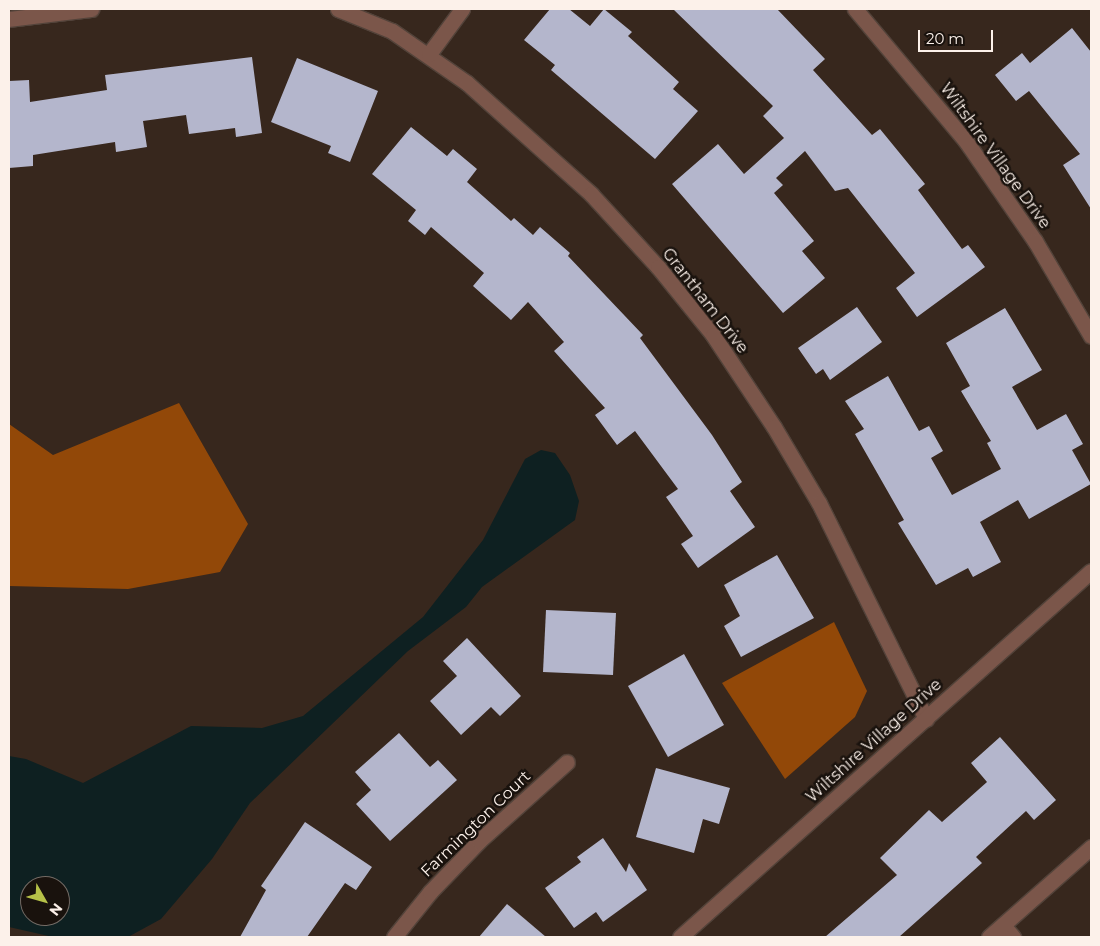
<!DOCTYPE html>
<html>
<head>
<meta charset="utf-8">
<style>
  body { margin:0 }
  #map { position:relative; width:1100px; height:946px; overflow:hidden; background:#37271d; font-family:Montserrat,sans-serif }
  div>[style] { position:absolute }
  .forest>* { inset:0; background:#924808 }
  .water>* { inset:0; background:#0e2021 }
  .building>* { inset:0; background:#b4b6cc }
  .roads { filter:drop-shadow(1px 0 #53433a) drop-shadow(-1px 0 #53433a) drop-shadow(0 1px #53433a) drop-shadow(0 -1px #53433a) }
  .street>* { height:15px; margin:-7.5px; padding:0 7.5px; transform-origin:7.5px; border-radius:7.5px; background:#7b564a }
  span { translate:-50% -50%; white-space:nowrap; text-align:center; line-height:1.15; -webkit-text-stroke:5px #19120d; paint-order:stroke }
  .street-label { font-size:16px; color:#fcf1ea }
  .frame { position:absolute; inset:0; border:10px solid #fcf1ea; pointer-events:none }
  .north { position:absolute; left:20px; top:876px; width:50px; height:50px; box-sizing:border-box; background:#19120d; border:1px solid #746b65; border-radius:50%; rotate:128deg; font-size:14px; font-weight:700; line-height:20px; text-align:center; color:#fcf1ea }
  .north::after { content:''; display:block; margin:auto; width:18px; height:22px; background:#b6c148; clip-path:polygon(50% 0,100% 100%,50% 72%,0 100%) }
  .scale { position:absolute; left:918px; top:30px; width:75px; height:22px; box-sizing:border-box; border:2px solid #fcf1ea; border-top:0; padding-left:6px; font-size:15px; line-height:18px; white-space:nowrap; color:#fcf1ea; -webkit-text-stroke:4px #19120d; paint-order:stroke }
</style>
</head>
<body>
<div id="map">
  <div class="forest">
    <div style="clip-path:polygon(179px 403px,248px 524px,220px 572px,128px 589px,9px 586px,9px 424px,53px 455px)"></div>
    <div style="clip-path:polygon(834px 622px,867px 691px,855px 717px,785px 779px,722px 683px)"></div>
  </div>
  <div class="water">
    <div style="clip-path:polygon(evenodd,541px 450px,555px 453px,570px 475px,579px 501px,575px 520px,482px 587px,466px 607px,408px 651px,250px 803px,212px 859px,161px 919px,128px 937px,53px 937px,9px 927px,9px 756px,26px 759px,83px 783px,191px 726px,262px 728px,303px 716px,423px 617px,483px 540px,525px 459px,541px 450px,30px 886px,60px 886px,60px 916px,30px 916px,30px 886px)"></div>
  </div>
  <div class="building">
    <div style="clip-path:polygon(550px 9px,569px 9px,590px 26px,604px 9px,632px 32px,628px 36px,679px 82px,673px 89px,698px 111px,655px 159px,551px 70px,555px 65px,524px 40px)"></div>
    <div style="clip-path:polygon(673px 9px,777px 9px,825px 59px,813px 70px,872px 135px,880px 129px,925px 184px,918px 190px,962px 249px,968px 245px,985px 267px,917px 317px,896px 288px,915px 273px,848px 188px,835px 191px,805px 151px,776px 178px,783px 185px,774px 193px,814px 241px,802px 251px,825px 278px,783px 313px,672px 184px,718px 144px,744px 174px,784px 138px,763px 116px,773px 106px)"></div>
    <div style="clip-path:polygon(1072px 28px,1091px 52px,1091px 209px,1063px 165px,1080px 154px,1029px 91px,1016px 101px,995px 75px,1022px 53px,1030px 63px)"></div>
    <div style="clip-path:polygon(252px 57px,262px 133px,236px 137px,235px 128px,189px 134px,186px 115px,143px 121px,147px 147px,116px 152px,115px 142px,33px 155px,33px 166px,9px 168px,9px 81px,29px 80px,30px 102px,107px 90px,105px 75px)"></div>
    <div style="clip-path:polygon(297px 58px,378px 91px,350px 162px,328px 153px,331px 146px,271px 122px)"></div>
    <div style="clip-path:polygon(411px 127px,447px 156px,453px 149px,477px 169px,467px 182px,511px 221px,514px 218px,533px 235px,540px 227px,570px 253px,568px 256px,643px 335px,640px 338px,712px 435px,742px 482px,730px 491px,755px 527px,698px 568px,681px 544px,693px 536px,666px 497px,678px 489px,635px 431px,617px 445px,595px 415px,605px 408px,554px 351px,564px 342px,528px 302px,511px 320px,473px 286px,484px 273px,431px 227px,425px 235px,408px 221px,416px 210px,372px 174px)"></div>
    <div style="clip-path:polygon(857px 307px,882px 342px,830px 380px,823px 369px,816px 374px,798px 348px)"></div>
    <div style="clip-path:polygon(1005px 308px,1042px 370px,1012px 387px,1037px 430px,1066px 414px,1083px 444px,1072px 450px,1091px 484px,1029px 519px,1018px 500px,980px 522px,1001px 562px,973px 577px,968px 568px,936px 585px,898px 523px,904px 520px,855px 434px,864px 429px,845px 401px,888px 376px,919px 431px,929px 426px,943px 451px,931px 458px,952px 495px,1001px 469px,987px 443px,991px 441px,961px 391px,970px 386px,946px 343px)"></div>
    <div style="clip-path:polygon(777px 555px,814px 618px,741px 657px,724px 626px,740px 616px,724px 585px)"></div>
    <div style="clip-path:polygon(546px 610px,616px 613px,613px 675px,543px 672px)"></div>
    <div style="clip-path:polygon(467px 638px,521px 696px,500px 716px,491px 707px,461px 735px,430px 701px,457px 676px,443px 661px)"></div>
    <div style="clip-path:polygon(684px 654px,724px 725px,668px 757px,628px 686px)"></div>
    <div style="clip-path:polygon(399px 733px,430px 767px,438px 760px,457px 780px,390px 841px,356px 804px,371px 790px,355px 772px)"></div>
    <div style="clip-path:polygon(1000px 737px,1056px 800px,1034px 820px,1026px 811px,976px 857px,982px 863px,899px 937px,825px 937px,897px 875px,880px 858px,929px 810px,942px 822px,987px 782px,971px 763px)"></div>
    <div style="clip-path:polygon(656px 768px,730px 788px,719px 824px,703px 819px,694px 853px,636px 837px)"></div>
    <div style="clip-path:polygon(305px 822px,372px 867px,356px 890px,345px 883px,307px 937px,240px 937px,266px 890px,261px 886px)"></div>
    <div style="clip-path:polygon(603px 838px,626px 872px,629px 863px,647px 890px,603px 922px,596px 912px,574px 928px,545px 888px,581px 862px,577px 857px)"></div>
    <div style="clip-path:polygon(507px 904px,546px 937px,479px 937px)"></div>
  </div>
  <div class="roads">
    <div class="street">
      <div style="left:338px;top:9px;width:58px;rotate:22.2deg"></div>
      <div style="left:392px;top:31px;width:91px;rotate:34.7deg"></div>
      <div style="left:467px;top:83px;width:166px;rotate:41.8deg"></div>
      <div style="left:591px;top:194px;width:99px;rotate:47.5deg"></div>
      <div style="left:658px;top:267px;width:87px;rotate:51deg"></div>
      <div style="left:713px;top:335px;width:110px;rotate:56.5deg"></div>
      <div style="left:774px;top:427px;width:88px;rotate:59.4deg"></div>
      <div style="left:819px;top:503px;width:241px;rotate:63.6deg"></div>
      <div style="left:855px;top:9px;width:171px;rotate:50deg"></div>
      <div style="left:965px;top:140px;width:123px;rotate:55.3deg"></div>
      <div style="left:1035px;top:241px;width:110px;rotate:59.5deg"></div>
      <div style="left:9px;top:19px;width:83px;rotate:-7deg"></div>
      <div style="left:429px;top:54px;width:56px;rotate:-53.7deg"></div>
      <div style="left:1003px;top:925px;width:16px;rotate:50deg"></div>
      <div style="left:394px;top:937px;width:58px;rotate:-51.3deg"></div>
      <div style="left:430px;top:892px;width:71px;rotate:-46.1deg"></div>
      <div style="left:479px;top:841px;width:118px;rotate:-41.9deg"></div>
      <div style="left:680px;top:937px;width:550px;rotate:-41.69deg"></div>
      <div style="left:989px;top:937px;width:136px;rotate:-41.4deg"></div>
    </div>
  </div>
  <div class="street-label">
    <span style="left:995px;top:156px;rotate:54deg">Wiltshire Village Drive</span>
    <span style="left:705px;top:301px;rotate:52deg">Grantham Drive</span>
    <span style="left:874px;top:741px;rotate:-42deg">Wiltshire Village Drive</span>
    <span style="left:476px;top:824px;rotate:-44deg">Farmington Court</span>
  </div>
  <div class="frame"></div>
  <div class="north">N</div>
  <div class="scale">20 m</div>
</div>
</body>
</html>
